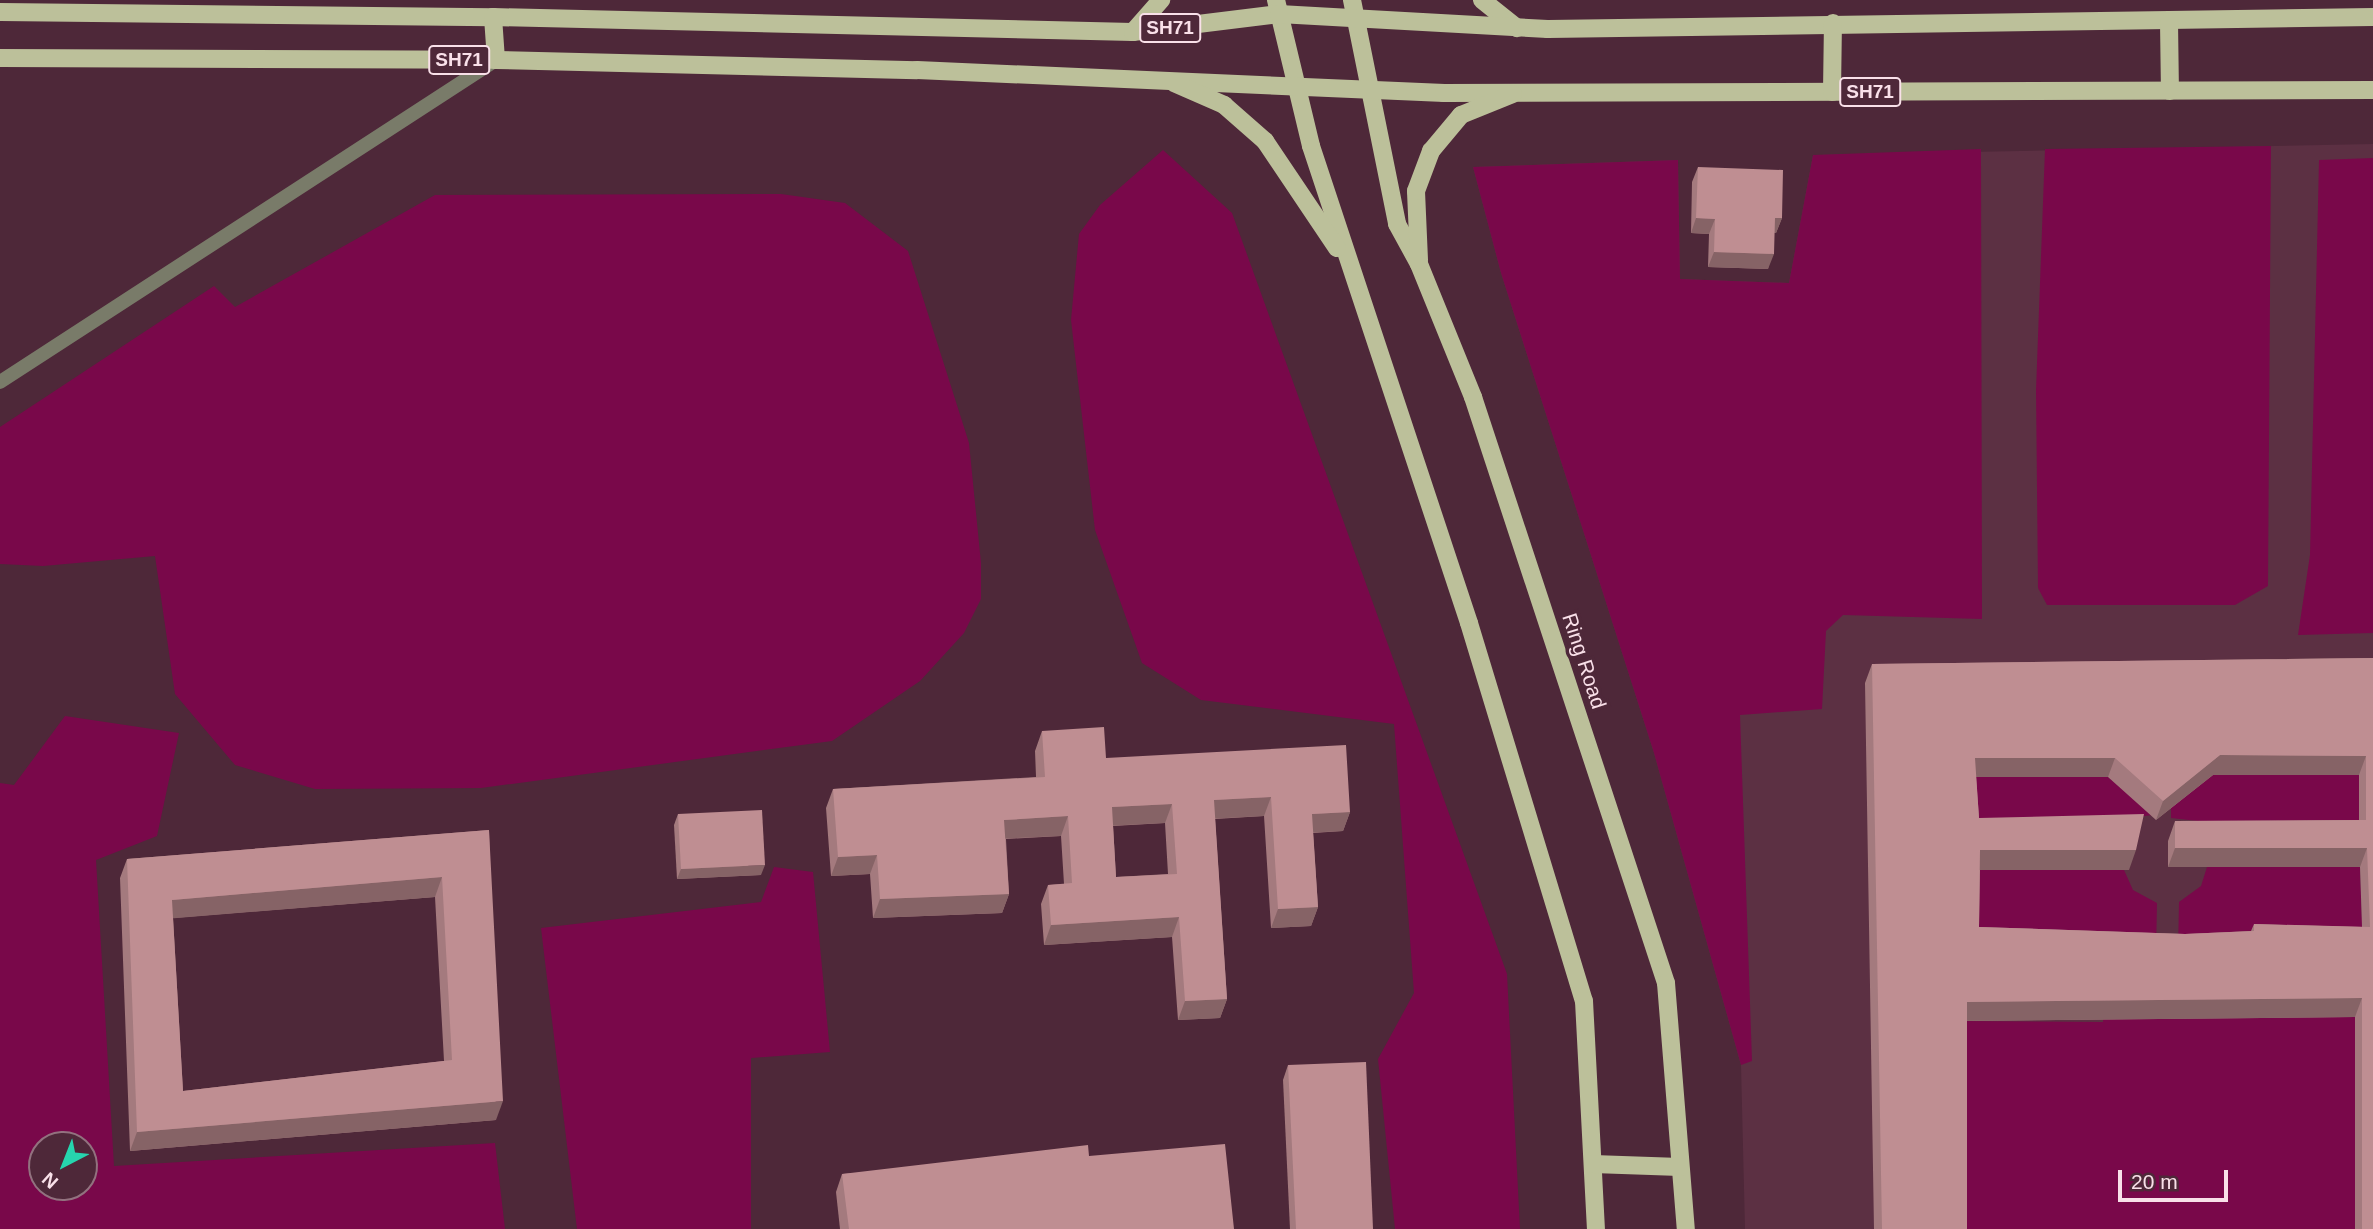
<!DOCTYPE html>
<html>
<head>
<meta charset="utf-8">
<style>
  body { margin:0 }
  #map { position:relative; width:2373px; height:1229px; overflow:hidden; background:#4e2839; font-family:Arial,sans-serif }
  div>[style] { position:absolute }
  .built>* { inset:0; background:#5c3043 }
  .green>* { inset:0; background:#79084a }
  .street>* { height:14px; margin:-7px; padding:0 7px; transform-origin:7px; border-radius:7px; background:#797b69 }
  .primary>* { height:18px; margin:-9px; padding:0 9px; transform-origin:9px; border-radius:9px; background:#bcc09a }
  .wall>* { inset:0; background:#a47a7e }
  .shaded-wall>* { inset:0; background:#866366 }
  .building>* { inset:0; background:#bf8e92 }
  span { translate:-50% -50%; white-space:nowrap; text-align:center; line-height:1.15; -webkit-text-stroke:7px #4e2839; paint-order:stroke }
  .shield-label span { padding:2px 5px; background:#4e2839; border:2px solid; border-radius:5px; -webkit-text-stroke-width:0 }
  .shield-label { font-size:19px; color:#f9e0e9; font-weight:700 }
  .street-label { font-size:21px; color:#f9e0e9 }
  .north { position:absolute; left:28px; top:1131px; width:70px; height:70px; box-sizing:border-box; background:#4e2839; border:2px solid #92727f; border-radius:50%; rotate:222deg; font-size:19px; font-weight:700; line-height:28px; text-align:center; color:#f9e0e9 }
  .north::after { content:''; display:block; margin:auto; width:24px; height:32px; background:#26d5ae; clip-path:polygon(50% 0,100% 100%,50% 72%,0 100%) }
  .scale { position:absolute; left:2118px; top:1170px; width:110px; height:32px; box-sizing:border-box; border:4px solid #f9e0e9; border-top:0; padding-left:9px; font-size:21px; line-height:24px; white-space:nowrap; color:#f9e0e9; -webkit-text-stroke:5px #4e2839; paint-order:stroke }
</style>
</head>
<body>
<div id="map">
  <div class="built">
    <div style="clip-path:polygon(2373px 144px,2373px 1229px,1745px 1229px,1741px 1065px,1654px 753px,1501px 273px,1473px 167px,1678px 160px,1680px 279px,1789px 283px,1813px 155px)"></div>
  </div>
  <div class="green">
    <div style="clip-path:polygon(2271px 146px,2268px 586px,2235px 605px,2047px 605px,2038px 588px,2036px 390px,2045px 149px)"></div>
    <div style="clip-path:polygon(1981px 149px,1982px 619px,1843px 615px,1826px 631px,1822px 709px,1740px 715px,1752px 1061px,1741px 1065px,1654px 753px,1501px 273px,1473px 167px,1678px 160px,1680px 279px,1789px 283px,1813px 155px)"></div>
    <div style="clip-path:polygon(1163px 150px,1232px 213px,1507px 974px,1520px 1229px,1395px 1229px,1378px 1059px,1414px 993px,1394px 724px,1201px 700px,1142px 663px,1095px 530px,1071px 320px,1079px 234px,1100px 205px)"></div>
    <div style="clip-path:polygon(2373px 158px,2373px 633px,2298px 635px,2310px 555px,2319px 160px)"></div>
    <div style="clip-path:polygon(781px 194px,845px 203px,908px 251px,969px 443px,981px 563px,981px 599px,964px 633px,920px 681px,832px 741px,481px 788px,315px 789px,235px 765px,175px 694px,155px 556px,43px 566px,0 564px,0 427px,214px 286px,235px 307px,435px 195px)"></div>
    <div style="clip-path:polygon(evenodd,65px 716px,179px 733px,157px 836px,96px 860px,114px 1166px,495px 1143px,505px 1229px,0 1229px,0 783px,14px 785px,65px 716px,42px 1145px,84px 1145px,84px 1187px,42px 1187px,42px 1145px)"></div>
    <div style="clip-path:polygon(2085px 731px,2109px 778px,2153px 815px,1972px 837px,1968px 777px,2084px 777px)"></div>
    <div style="clip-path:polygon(2217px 766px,2359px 775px,2359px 839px,2171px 818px,2171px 795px,2189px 793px)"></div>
    <div style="clip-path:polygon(774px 867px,813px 872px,830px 1052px,751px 1058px,751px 1229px,577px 1229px,541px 928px,761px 902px)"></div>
    <div style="clip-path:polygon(2207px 867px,2360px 867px,2363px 946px,2178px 953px,2179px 902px,2201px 886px)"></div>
    <div style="clip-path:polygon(1973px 870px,2124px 870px,2133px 890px,2157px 903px,2156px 951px,1972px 946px)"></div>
    <div style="clip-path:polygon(2103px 990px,2218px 1016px,2355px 1017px,2355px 1229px,1960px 1229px,1960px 1021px,2103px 1022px)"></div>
  </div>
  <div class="street">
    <div style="left:0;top:382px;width:591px;rotate:-32.99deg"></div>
  </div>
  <div class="primary">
    <div style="left:1276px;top:0;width:150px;rotate:76.5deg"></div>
    <div style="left:1311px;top:146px;width:502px;rotate:71.67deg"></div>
    <div style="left:1469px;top:623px;width:395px;rotate:73.1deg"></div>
    <div style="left:1584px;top:1001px;width:228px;rotate:87deg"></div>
    <div style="left:1352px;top:0;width:228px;rotate:78.6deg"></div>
    <div style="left:1397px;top:224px;width:46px;rotate:61.2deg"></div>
    <div style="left:1419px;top:264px;width:144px;rotate:67.9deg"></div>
    <div style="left:1473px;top:397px;width:617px;rotate:71.77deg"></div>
    <div style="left:1666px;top:983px;width:247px;rotate:85.4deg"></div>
    <div style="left:1482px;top:0;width:45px;rotate:38.7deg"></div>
    <div style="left:0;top:12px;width:493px;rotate:0.6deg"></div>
    <div style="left:493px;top:17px;width:640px;rotate:1.34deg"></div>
    <div style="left:1133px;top:32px;width:147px;rotate:-7deg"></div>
    <div style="left:1279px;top:14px;width:269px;rotate:3.2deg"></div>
    <div style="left:1548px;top:29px;width:825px;rotate:-0.83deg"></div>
    <div style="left:493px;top:17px;width:43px;rotate:86deg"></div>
    <div style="left:2169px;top:22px;width:69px;rotate:89.2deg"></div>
    <div style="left:1133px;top:32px;width:43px;rotate:-48.8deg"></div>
    <div style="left:0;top:58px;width:496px;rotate:0.2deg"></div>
    <div style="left:496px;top:60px;width:421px;rotate:1.4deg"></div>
    <div style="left:917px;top:70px;width:528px;rotate:2.5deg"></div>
    <div style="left:1444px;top:93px;width:929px;rotate:-0.19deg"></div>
    <div style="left:1174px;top:83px;width:55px;rotate:23.7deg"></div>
    <div style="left:1224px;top:105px;width:55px;rotate:41.3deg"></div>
    <div style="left:1265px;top:141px;width:129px;rotate:56.1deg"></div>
    <div style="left:1832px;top:92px;width:69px;rotate:-89.2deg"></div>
    <div style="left:1419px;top:260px;width:69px;rotate:-92.5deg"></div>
    <div style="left:1416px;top:191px;width:43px;rotate:-69.4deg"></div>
    <div style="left:1431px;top:151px;width:47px;rotate:-50.2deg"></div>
    <div style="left:1461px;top:115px;width:56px;rotate:-22deg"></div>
    <div style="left:1593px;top:1164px;width:87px;rotate:2deg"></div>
  </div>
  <div class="wall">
    <div style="clip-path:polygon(1698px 167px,1782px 218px,1776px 233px,1774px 233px,1768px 269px,1708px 267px,1709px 234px,1691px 233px,1692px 182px)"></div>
    <div style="clip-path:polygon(evenodd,2373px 658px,2373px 1229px,2355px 1229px,2355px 1017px,1967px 1021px,1967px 1229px,1874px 1229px,1865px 683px,1872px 664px,2373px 658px,2213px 775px,2359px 775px,2359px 820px,2175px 821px,2168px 841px,2168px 867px,2360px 867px,2362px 927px,2254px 924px,2251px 931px,2185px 934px,1979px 927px,1980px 870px,2129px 870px,1979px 818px,1976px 777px,2108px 777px,2156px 820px,2213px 775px)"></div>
    <div style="clip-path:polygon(evenodd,1042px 731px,1106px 758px,1350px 812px,1343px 831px,1313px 833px,1318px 907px,1311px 926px,1271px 928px,1264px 816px,1215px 819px,1227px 999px,1220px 1018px,1178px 1020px,1172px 937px,1044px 945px,1041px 904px,1048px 885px,1064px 884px,1061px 836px,1006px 839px,1009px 894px,1002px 913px,873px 918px,870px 874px,831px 876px,826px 808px,833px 789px,1036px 777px,1035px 751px,1042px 731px,1165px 823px,1168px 874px,1116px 877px,1113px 826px,1165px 823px)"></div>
    <div style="clip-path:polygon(678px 814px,761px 875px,677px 879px,674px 825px)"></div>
    <div style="clip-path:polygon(evenodd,489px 830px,496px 1120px,130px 1151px,120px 878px,127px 859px,489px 830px,435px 897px,444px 1061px,183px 1091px,173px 918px,435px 897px)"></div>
    <div style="clip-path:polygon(1288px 1065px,1373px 1229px,1290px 1229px,1283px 1080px)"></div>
    <div style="clip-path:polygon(1089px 1156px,1234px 1229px,840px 1229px,836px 1192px,842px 1174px)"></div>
  </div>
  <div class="shaded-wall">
    <div style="clip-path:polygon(1696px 218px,1715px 219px,1709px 234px,1691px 233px)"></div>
    <div style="clip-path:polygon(1775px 218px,1782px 218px,1776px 233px,1770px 233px)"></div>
    <div style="clip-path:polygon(1714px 252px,1774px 254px,1768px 269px,1708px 267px)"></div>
    <div style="clip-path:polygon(2220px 755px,2366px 756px,2359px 775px,2213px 775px,2156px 820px,2163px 801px)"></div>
    <div style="clip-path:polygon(1975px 758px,2115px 758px,2108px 777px,1968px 777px)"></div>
    <div style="clip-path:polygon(1271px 797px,1264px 816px,1207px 819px,1214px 800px)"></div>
    <div style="clip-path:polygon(1172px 804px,1165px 823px,1105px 826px,1112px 807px)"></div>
    <div style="clip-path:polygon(1350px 812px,1343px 831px,1305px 833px,1312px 814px)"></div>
    <div style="clip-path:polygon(1068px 816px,1061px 836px,997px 839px,1004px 820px)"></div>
    <div style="clip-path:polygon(2175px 848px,2367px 848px,2360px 867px,2168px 867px)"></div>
    <div style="clip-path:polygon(1980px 850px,2136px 850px,2129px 870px,1973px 870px)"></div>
    <div style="clip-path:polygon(877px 855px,870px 874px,831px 876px,838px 857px)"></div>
    <div style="clip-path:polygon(765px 865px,761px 875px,677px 879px,681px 869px)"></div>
    <div style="clip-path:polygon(442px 877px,435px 897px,165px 919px,172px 900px)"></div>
    <div style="clip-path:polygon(1009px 894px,1002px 913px,873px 918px,880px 899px)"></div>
    <div style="clip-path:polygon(1318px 907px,1311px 926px,1271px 928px,1278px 909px)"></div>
    <div style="clip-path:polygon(1179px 917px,1172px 937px,1044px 945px,1051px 925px)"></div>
    <div style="clip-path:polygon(2362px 998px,2355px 1017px,1960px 1021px,1967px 1002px)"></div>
    <div style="clip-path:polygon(1227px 999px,1220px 1018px,1178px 1020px,1185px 1001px)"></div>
    <div style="clip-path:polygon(503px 1101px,496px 1120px,130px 1151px,137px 1132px)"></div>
  </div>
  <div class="building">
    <div style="clip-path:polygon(1698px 167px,1783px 170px,1782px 218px,1775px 218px,1774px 254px,1714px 252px,1715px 219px,1696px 218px)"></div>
    <div style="clip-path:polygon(evenodd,2373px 658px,2373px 1229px,2362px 1229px,2362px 998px,1967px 1002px,1967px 1229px,1882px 1229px,1872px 664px,2373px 658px,2220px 755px,2366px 756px,2366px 820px,2175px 821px,2175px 848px,2367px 848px,2370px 927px,2254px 924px,2254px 931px,2185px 934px,1979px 927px,1980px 850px,2136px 850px,2144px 814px,1979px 818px,1975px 758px,2115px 758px,2163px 801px,2220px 755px)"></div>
    <div style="clip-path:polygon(evenodd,1104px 727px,1106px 758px,1346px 745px,1350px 812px,1312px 814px,1318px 907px,1278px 909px,1271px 797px,1214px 800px,1227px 999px,1185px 1001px,1179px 917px,1051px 925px,1048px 885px,1072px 883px,1068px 816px,1004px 820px,1009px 894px,880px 899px,877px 855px,838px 857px,833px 789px,1045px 777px,1042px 731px,1104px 727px,1172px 804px,1177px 874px,1116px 877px,1112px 807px,1172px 804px)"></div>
    <div style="clip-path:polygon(762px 810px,765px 865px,681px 869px,678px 814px)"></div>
    <div style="clip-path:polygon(evenodd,489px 830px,503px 1101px,137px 1132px,127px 859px,489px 830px,442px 877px,452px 1060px,183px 1091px,172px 900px,442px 877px)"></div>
    <div style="clip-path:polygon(1366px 1062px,1373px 1229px,1296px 1229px,1288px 1065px)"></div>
    <div style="clip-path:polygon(1225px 1144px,1234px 1229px,849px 1229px,842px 1174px,1088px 1145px,1089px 1156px)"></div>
  </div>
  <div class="shield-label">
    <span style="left:1170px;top:28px">SH71</span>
    <span style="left:459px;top:60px">SH71</span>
    <span style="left:1870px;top:92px">SH71</span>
  </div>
  <div class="street-label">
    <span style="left:1584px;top:661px;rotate:72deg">Ring Road</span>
  </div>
  <div class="north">N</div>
  <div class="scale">20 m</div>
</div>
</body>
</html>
